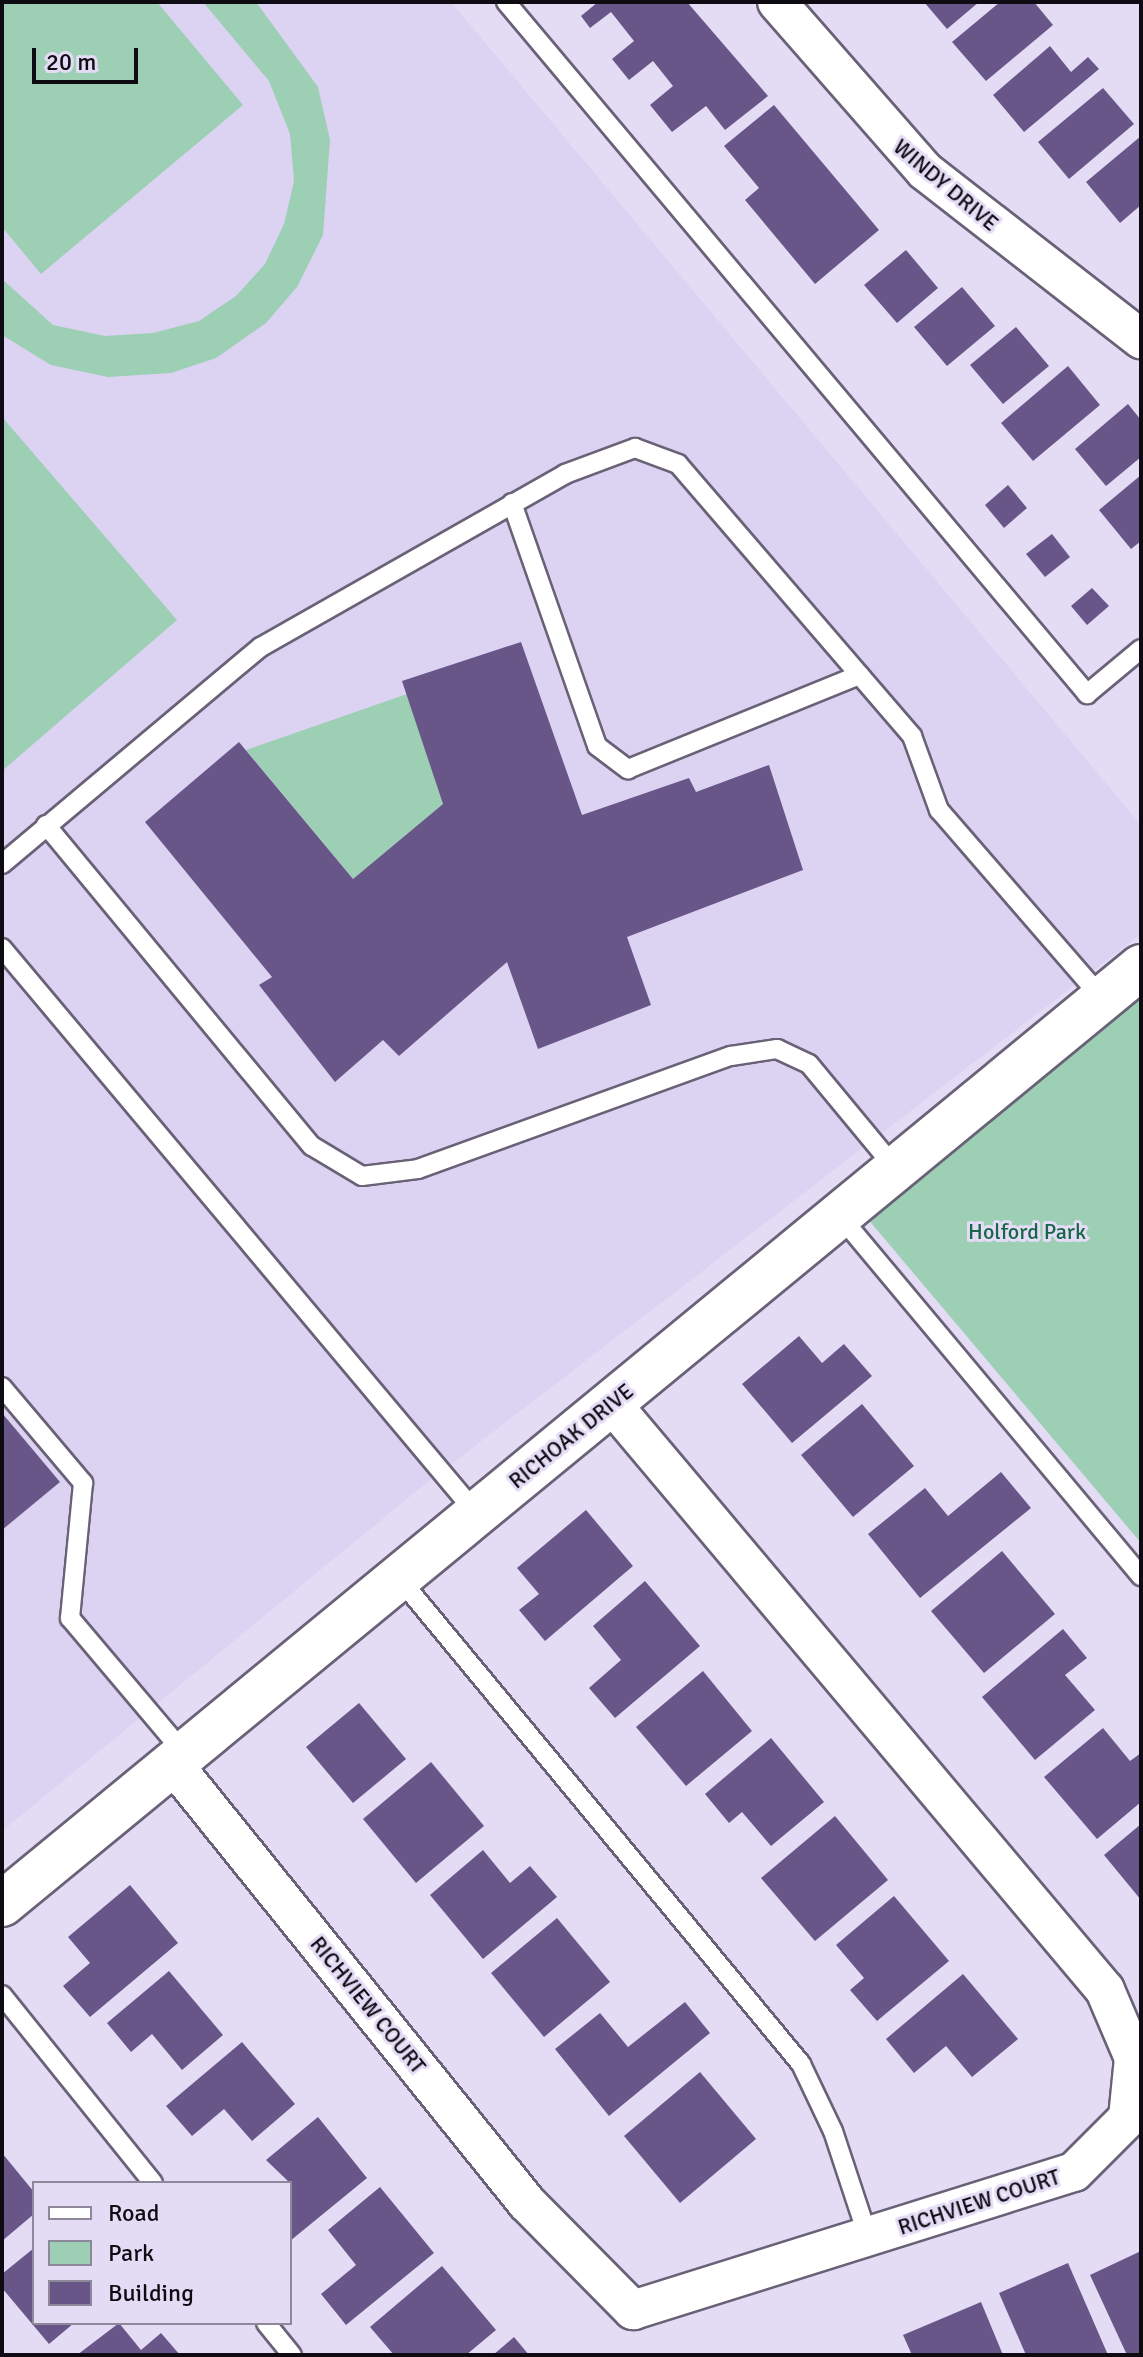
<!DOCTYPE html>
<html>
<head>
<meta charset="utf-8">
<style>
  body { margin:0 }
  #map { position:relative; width:1143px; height:2357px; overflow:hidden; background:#e4dcf5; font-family:Signika,sans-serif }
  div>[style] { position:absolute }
  .built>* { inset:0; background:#dcd2f2 }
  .green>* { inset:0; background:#9ccfb4 }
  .building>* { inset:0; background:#685689 }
  .roads { filter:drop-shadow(2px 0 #696277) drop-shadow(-2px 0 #696277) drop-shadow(0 2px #696277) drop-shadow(0 -2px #696277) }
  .lane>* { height:18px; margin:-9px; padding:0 9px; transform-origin:9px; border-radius:9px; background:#fff }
  .street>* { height:38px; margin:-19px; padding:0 19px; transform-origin:19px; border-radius:19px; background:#fff }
  .secondary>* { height:44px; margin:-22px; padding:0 22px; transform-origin:22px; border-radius:22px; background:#fff }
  span { translate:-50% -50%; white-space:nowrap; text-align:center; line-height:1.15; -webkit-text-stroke:6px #e4dcf5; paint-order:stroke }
  .street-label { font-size:22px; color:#0e0b13 }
  .park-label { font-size:22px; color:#186647 }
  .frame { position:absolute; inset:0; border:4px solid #0e0b13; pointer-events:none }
  .legend { position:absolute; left:32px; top:2181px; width:260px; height:144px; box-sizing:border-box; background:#e4dcf5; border:2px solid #8e889b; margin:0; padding:10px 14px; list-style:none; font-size:24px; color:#0e0b13 }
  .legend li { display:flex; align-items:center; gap:16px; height:40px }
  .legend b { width:40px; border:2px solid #8e889b }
  .scale { position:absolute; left:32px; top:48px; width:106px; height:36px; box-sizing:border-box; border:4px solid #0e0b13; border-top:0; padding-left:10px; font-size:24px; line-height:28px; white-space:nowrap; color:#0e0b13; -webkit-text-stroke:6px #e4dcf5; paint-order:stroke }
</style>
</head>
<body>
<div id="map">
  <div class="built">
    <div style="clip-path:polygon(2px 2px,451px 2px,1141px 825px,1141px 934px,419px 1489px,2px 1831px)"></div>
  </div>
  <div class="green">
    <div style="clip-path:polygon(2px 2px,157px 2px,243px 105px,41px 274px,2px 227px)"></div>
    <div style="clip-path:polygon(203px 2px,256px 2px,318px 87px,330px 140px,323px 235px,297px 287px,266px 323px,216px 358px,171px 373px,108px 377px,51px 365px,2px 335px,2px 279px,53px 325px,105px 336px,153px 333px,199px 321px,236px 296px,265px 264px,284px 224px,294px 181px,290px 134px,269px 81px)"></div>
    <div style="clip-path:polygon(2px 417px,177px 620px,2px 771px)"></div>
    <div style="clip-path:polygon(407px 694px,443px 804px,353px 879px,246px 750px)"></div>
    <div style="clip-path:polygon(1141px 994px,1141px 1543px,867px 1218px)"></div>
  </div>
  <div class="building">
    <div style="clip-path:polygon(598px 2px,687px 2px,768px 96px,725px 130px,706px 106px,672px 132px,650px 105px,673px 86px,653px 61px,629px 80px,612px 59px,634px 41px,611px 12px,590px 28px,581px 16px)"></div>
    <div style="clip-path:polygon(924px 2px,979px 2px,947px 29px)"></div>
    <div style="clip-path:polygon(1000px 2px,1034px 2px,1053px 25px,986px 81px,952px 42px)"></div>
    <div style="clip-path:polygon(1050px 46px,1071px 72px,1088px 57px,1099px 69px,1024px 132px,993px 95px)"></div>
    <div style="clip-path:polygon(1103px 88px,1134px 124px,1069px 179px,1038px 142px)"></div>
    <div style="clip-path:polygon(774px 105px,879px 230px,815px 284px,745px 200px,759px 188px,724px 146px)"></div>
    <div style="clip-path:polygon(1141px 136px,1141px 205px,1120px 223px,1086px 182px)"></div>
    <div style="clip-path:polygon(906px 250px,938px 288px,897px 323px,864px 285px)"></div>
    <div style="clip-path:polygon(962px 287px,995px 326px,947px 366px,914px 327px)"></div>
    <div style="clip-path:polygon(1016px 327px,1049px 366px,1003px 404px,970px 365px)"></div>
    <div style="clip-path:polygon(1068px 366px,1100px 405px,1033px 461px,1001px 423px)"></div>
    <div style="clip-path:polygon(1128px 404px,1141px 420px,1141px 457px,1106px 486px,1075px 449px)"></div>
    <div style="clip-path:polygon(1141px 475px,1141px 541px,1131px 549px,1099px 510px)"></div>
    <div style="clip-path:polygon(1008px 485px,1027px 508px,1004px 528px,985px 505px)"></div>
    <div style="clip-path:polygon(1052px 534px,1070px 557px,1045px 577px,1026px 554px)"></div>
    <div style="clip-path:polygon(1092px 588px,1109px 606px,1087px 625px,1071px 606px)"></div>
    <div style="clip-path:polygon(521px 642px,582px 815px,689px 778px,696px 792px,769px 765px,803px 870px,627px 937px,651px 1005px,538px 1049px,507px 962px,399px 1056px,383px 1040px,335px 1082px,259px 985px,272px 977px,145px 822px,239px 742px,353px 879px,443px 804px,402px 681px)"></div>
    <div style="clip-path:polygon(799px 1336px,822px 1363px,844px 1344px,872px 1376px,792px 1443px,742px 1384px)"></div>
    <div style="clip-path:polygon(862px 1404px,914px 1466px,853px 1517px,801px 1455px)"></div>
    <div style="clip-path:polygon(2px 1413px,60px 1482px,2px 1530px)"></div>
    <div style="clip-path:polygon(1001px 1472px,1031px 1508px,920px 1598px,868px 1534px,925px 1488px,948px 1516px)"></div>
    <div style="clip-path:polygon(586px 1510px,633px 1566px,545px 1641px,519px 1610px,539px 1594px,517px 1568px)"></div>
    <div style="clip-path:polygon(1002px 1551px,1055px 1614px,984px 1673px,931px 1611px)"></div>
    <div style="clip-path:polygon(645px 1581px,700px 1646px,615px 1718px,589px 1688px,621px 1660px,593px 1626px)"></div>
    <div style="clip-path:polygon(1063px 1629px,1087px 1658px,1065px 1675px,1095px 1710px,1035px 1760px,982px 1697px)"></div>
    <div style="clip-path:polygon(703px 1671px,752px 1731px,686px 1786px,636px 1727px)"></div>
    <div style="clip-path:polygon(359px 1703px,406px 1759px,353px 1803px,306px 1747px)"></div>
    <div style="clip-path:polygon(1103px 1728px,1130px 1761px,1141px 1753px,1141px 1802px,1097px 1839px,1044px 1777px)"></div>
    <div style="clip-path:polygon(771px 1738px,824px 1802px,771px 1846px,742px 1812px,729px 1823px,705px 1794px)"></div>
    <div style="clip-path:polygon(431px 1762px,484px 1826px,416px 1883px,363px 1819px)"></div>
    <div style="clip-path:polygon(835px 1816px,888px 1880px,815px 1941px,761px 1878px)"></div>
    <div style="clip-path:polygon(1141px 1824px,1141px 1900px,1104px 1855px)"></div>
    <div style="clip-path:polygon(483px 1850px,510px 1883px,530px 1866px,557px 1897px,483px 1959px,430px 1895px)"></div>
    <div style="clip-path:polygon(130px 1885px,178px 1943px,90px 2017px,63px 1986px,90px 1963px,68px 1937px)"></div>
    <div style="clip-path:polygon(894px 1896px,949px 1961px,877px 2021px,850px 1990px,864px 1978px,836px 1945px)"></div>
    <div style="clip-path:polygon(557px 1918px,610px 1982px,544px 2037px,491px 1973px)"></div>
    <div style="clip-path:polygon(169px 1971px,223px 2035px,182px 2070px,152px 2034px,131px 2052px,107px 2023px)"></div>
    <div style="clip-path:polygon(963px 1974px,1018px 2039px,972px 2077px,946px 2046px,914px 2073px,886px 2039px)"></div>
    <div style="clip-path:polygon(685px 2002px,710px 2033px,609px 2116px,555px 2049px,600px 2013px,628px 2047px)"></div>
    <div style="clip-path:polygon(242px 2042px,295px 2104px,252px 2141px,224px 2109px,192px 2136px,166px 2106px)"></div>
    <div style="clip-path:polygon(700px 2072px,756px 2139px,680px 2203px,624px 2136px)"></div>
    <div style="clip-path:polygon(318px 2117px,367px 2178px,290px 2241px,290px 2183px,266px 2160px)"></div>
    <div style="clip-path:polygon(2px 2153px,34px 2192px,34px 2214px,2px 2241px)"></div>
    <div style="clip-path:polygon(380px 2187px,434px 2253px,346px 2325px,321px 2294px,356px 2265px,328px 2230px)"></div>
    <div style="clip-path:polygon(34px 2248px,34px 2323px,74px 2323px,49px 2344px,2px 2288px,2px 2274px)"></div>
    <div style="clip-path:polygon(1141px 2251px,1141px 2355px,1127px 2355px,1090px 2275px)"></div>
    <div style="clip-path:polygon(1068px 2263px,1108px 2355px,1026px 2355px,999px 2293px)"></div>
    <div style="clip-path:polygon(442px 2266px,496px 2330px,466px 2355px,394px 2355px,370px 2327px)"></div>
    <div style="clip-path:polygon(981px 2302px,1003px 2355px,912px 2355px,903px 2335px)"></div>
    <div style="clip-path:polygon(119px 2323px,141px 2350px,161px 2333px,180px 2355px,77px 2355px)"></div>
    <div style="clip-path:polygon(514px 2337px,529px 2355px,493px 2355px)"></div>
  </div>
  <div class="roads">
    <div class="lane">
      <div style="left:506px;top:2px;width:904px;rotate:49.98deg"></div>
      <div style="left:1087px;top:694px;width:70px;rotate:-39.8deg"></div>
      <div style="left:512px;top:503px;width:257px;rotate:70.7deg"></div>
      <div style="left:597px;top:746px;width:39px;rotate:37deg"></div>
      <div style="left:628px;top:769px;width:250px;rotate:-22.1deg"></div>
      <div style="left:46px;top:825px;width:417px;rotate:50.4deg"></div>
      <div style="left:312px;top:1146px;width:58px;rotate:31deg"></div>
      <div style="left:362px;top:1176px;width:56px;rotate:-7.1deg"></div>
      <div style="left:418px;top:1169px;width:333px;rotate:-19.9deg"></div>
      <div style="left:731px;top:1056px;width:47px;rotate:-8.7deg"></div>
      <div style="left:777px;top:1049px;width:35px;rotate:25deg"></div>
      <div style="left:809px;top:1064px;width:136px;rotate:50.4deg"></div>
      <div style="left:2px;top:864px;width:338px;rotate:-40deg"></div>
      <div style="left:261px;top:647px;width:350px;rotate:-29.6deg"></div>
      <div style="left:565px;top:474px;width:75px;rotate:-20.4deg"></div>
      <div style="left:635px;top:448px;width:46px;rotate:20.4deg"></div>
      <div style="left:678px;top:464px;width:359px;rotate:49.3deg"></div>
      <div style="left:912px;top:736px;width:79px;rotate:70deg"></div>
      <div style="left:939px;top:810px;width:250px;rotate:49.1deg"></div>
      <div style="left:2px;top:948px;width:739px;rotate:50deg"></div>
      <div style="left:839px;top:1215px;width:471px;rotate:50.1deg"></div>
      <div style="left:2px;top:1387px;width:126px;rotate:49.8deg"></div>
      <div style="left:83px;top:1483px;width:136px;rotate:95.5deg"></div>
      <div style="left:70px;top:1618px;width:178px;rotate:49.8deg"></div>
      <div style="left:399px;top:1578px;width:631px;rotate:50.4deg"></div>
      <div style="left:801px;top:2064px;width:74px;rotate:64.5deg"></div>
      <div style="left:833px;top:2131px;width:112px;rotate:71.7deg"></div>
      <div style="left:2px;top:1995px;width:241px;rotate:51.2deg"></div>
      <div style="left:266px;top:2323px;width:41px;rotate:50.9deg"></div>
    </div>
    <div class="street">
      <div style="left:777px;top:2px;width:225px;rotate:48.8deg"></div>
      <div style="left:925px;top:171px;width:274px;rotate:37.9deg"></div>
      <div style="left:173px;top:1764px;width:564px;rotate:51.12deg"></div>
      <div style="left:527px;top:2203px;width:151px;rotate:45.3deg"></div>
      <div style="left:633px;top:2310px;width:462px;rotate:-17.4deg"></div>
      <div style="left:1074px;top:2172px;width:76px;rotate:-45deg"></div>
      <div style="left:1128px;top:2118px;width:60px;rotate:-84.3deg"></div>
      <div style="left:1134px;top:2058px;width:74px;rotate:-113.1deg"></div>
      <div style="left:1105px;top:1990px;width:767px;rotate:-130.08deg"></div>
    </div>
    <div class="secondary">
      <div style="left:2px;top:1904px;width:1475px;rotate:-39.44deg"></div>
    </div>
  </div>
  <div class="street-label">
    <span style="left:946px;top:185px;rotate:40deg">WINDY DRIVE</span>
    <span style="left:571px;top:1436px;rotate:-39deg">RICHOAK DRIVE</span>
    <span style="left:368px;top:2005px;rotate:51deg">RICHVIEW COURT</span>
    <span style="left:979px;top:2202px;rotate:-18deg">RICHVIEW COURT</span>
  </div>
  <div class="park-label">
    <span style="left:1027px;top:1232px">Holford Park</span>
  </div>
  <div class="frame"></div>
  <ul class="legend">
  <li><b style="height:10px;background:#fff"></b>Road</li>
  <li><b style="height:22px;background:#9ccfb4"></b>Park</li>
  <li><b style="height:22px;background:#685689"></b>Building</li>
  </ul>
  <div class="scale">20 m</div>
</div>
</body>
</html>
